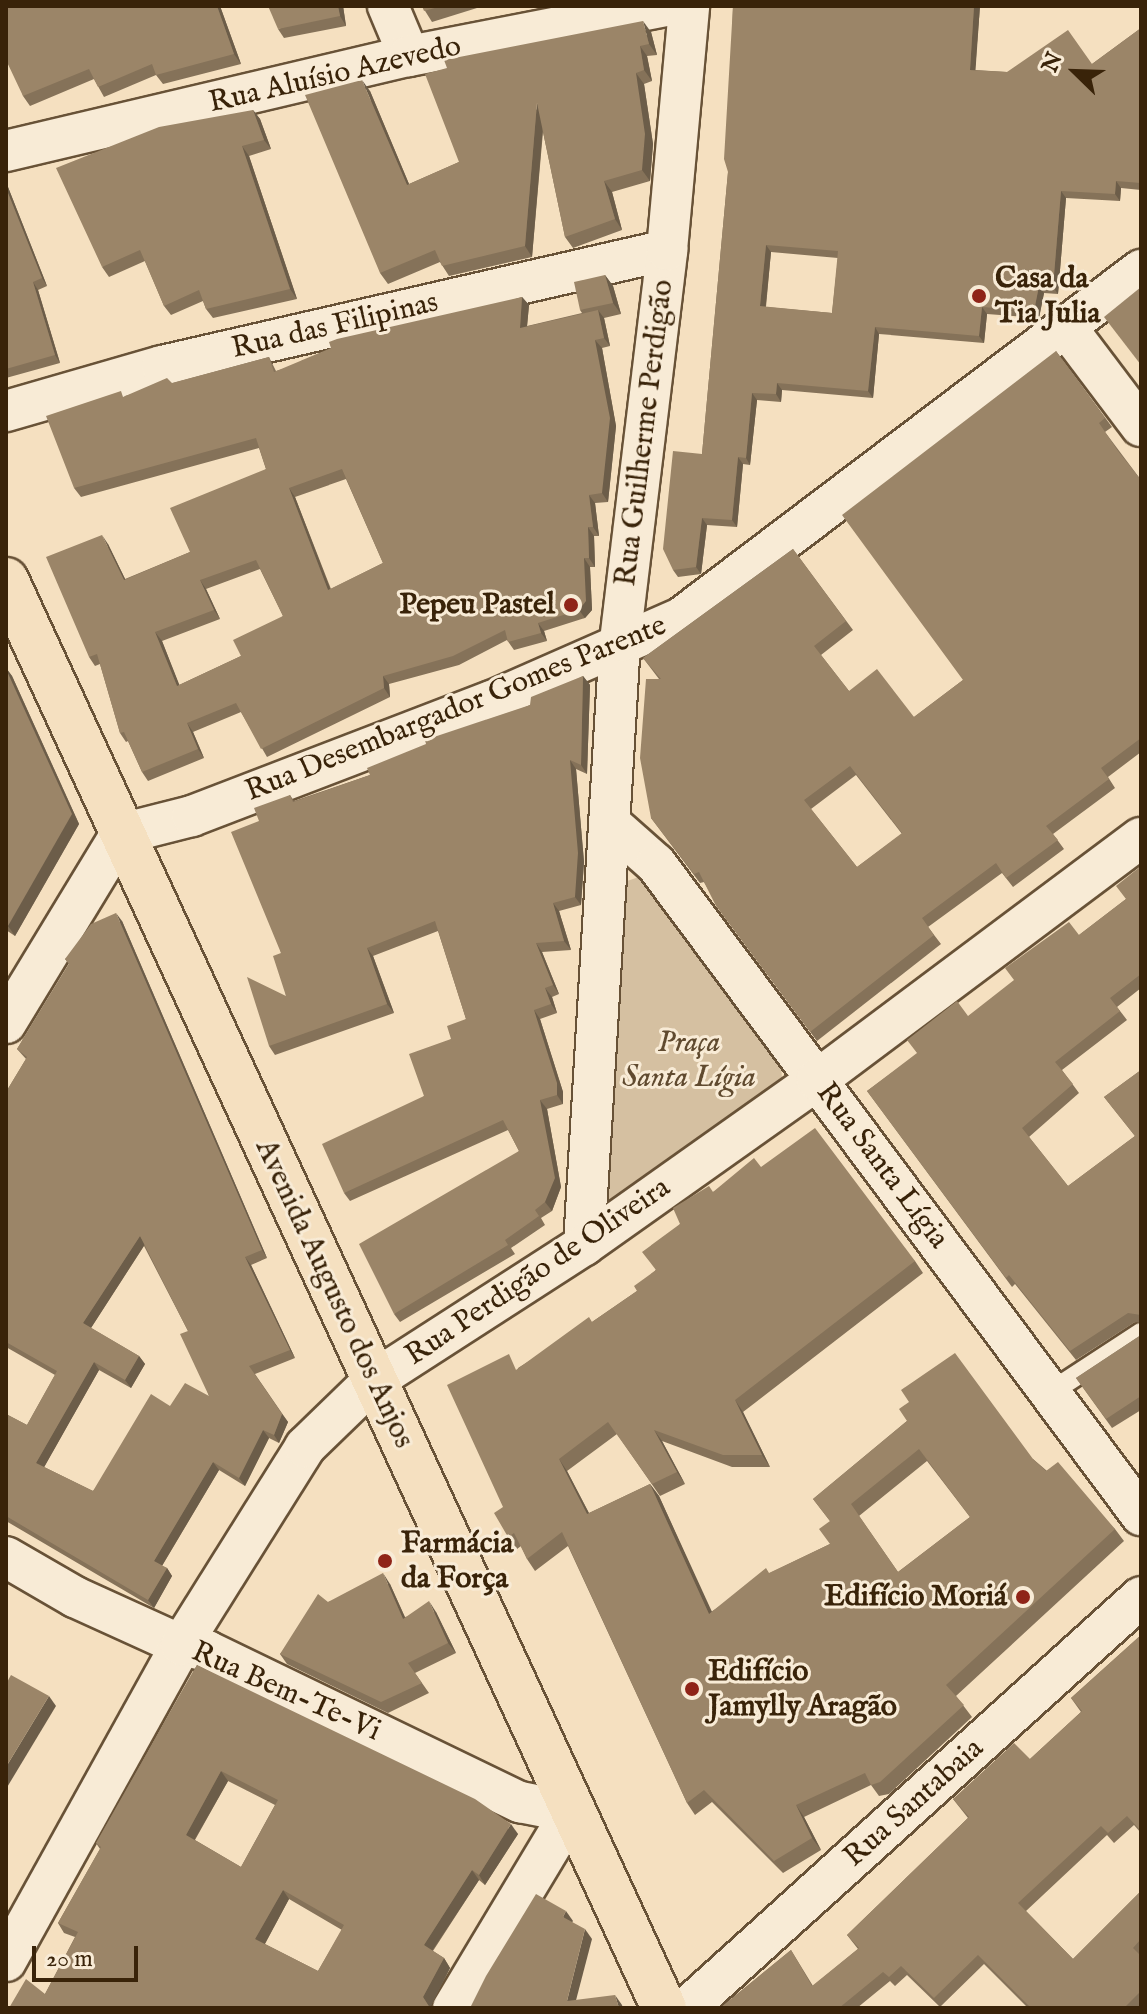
<!DOCTYPE html>
<html>
<head>
<meta charset="utf-8">
<style>
  body { margin:0 }
  #map { position:relative; width:1147px; height:2014px; overflow:hidden; background:#f5e0c0; font-family:"IM FELL English",serif }
  div>[style] { position:absolute }
  .green>* { inset:0; background:#d5c0a1 }
  .roads { filter:drop-shadow(2px 0 #685237) drop-shadow(-2px 0 #685237) drop-shadow(0 2px #685237) drop-shadow(0 -2px #685237) }
  .service>* { height:20px; margin:-10px; padding:0 10px; transform-origin:10px; border-radius:10px; background:#f8ebd6 }
  .minor>* { height:40px; margin:-20px; padding:0 20px; transform-origin:20px; border-radius:20px; background:#f8ebd6 }
  .primary>* { height:44px; margin:-22px; padding:0 22px; transform-origin:22px; border-radius:22px; background:#f5e0c0 }
  .wall>* { inset:0; background:#857259 }
  .shaded-wall>* { inset:0; background:#6c5d49 }
  .building>* { inset:0; background:#9b8568 }
  .dots>* { width:22px; height:22px; translate:-50% -50%; box-sizing:border-box; border:4px solid #f8ebd6; border-radius:50% }
  span { translate:-50% -50%; white-space:nowrap; text-align:center; line-height:1.15; -webkit-text-stroke:6px #f8ebd6; paint-order:stroke }
  .street-label { font-size:30px; color:#392309 }
  .poi-label { font-size:30px; color:#392309; font-weight:700 }
  .left { translate:0 -50%; text-align:left }
  .right { translate:-100% -50%; text-align:right }
  .park-label { font-size:30px; color:#604a2f; font-style:italic }
  .frame { position:absolute; inset:0; border:8px solid #392309; pointer-events:none }
  .north { position:absolute; left:1035px; top:32px; width:80px; height:80px; -webkit-text-stroke:6px #f8ebd6; paint-order:stroke; rotate:293deg; font-size:22px; font-weight:700; line-height:32px; text-align:center; color:#392309 }
  .north::after { content:''; display:block; margin:auto; width:28px; height:36px; background:#392309; clip-path:polygon(50% 0,100% 100%,50% 72%,0 100%) }
  .scale { position:absolute; left:32px; top:1946px; width:106px; height:36px; box-sizing:border-box; border:4px solid #392309; border-top:0; padding-left:10px; font-size:24px; line-height:28px; white-space:nowrap; color:#392309; -webkit-text-stroke:6px #f8ebd6; paint-order:stroke }
</style>
</head>
<body>
<div id="map">
  <div class="green">
    <div style="clip-path:polygon(642px 876px,781px 1063px,782px 1079px,604px 1216px,627px 881px)"></div>
  </div>
  <div class="roads">
    <div class="service">
      <div style="left:1051px;top:1392px;width:108px;rotate:-33.2deg"></div>
    </div>
    <div class="minor">
      <div style="left:388px;top:6px;width:54px;rotate:67.2deg"></div>
      <div style="left:6px;top:151px;width:414px;rotate:-13.3deg"></div>
      <div style="left:409px;top:56px;width:262px;rotate:-11deg"></div>
      <div style="left:1066px;top:327px;width:124px;rotate:52.9deg"></div>
      <div style="left:6px;top:411px;width:162px;rotate:-16.1deg"></div>
      <div style="left:162px;top:366px;width:518px;rotate:-12.94deg"></div>
      <div style="left:613px;top:826px;width:57px;rotate:41.5deg"></div>
      <div style="left:656px;top:864px;width:812px;rotate:53.31deg"></div>
      <div style="left:6px;top:1023px;width:221px;rotate:-58.7deg"></div>
      <div style="left:121px;top:834px;width:73px;rotate:-14.2deg"></div>
      <div style="left:192px;top:816px;width:321px;rotate:-21deg"></div>
      <div style="left:492px;top:701px;width:206px;rotate:-23.7deg"></div>
      <div style="left:681px;top:618px;width:577px;rotate:-37.11deg"></div>
      <div style="left:584px;top:1245px;width:605px;rotate:-86.59deg"></div>
      <div style="left:620px;top:641px;width:394px;rotate:-83.1deg"></div>
      <div style="left:667px;top:250px;width:245px;rotate:-84.8deg"></div>
      <div style="left:6px;top:1557px;width:80px;rotate:30.1deg"></div>
      <div style="left:75px;top:1597px;width:116px;rotate:24.4deg"></div>
      <div style="left:181px;top:1645px;width:27px;rotate:13deg"></div>
      <div style="left:207px;top:1651px;width:348px;rotate:25.8deg"></div>
      <div style="left:520px;top:1802px;width:52px;rotate:11.1deg"></div>
      <div style="left:571px;top:1812px;width:229px;rotate:121deg"></div>
      <div style="left:6px;top:1961px;width:361px;rotate:-61deg"></div>
      <div style="left:181px;top:1645px;width:234px;rotate:-57.9deg"></div>
      <div style="left:305px;top:1447px;width:95px;rotate:-44.1deg"></div>
      <div style="left:373px;top:1381px;width:251px;rotate:-32.8deg"></div>
      <div style="left:584px;top:1245px;width:286px;rotate:-35.3deg"></div>
      <div style="left:817px;top:1080px;width:404px;rotate:-36.8deg"></div>
      <div style="left:687px;top:2008px;width:612px;rotate:-42.15deg"></div>
    </div>
    <div class="primary">
      <div style="left:6px;top:580px;width:1572px;rotate:65.26deg"></div>
    </div>
  </div>
  <div class="wall">
    <div style="clip-path:polygon(6px 6px,220px 6px,241px 64px,163px 84px,156px 75px,104px 97px,94px 79px,30px 106px,23px 96px)"></div>
    <div style="clip-path:polygon(343px 6px,346px 26px,284px 38px,278px 29px)"></div>
    <div style="clip-path:polygon(422px 6px,477px 6px,477px 8px,432px 22px)"></div>
    <div style="clip-path:polygon(evenodd,733px 6px,980px 6px,975px 70px,1007px 72px,1092px 64px,1141px 28px,1141px 190px,1121px 188px,1120px 201px,1066px 198px,1058px 294px,1044px 293px,1039px 318px,987px 314px,984px 343px,879px 334px,873px 398px,782px 390px,781px 402px,757px 400px,750px 465px,743px 464px,737px 527px,707px 525px,701px 574px,678px 577px,673px 570px,702px 454px,728px 172px,733px 6px,771px 252px,838px 258px,832px 313px,766px 307px,771px 252px)"></div>
    <div style="clip-path:polygon(651px 32px,657px 55px,647px 56px,652px 81px,644px 84px,653px 144px,650px 181px,612px 192px,622px 230px,573px 248px,565px 237px,543px 132px,532px 257px,449px 276px,440px 262px,388px 284px,380px 273px,370px 91px,409px 184px,459px 162px)"></div>
    <div style="clip-path:polygon(253px 110px,260px 119px,271px 149px,249px 156px,297px 299px,213px 318px,206px 309px,203px 301px,171px 315px,164px 306px,145px 261px,109px 277px,102px 267px)"></div>
    <div style="clip-path:polygon(6px 182px,47px 286px,38px 290px,60px 363px,6px 378px)"></div>
    <div style="clip-path:polygon(evenodd,605px 275px,613px 286px,621px 314px,604px 318px,610px 346px,602px 348px,616px 426px,608px 502px,595px 503px,599px 536px,594px 536px,595px 567px,590px 567px,592px 610px,585px 618px,544px 631px,547px 641px,514px 650px,507px 640px,459px 665px,389px 684px,390px 697px,267px 757px,241px 712px,193px 732px,204px 758px,148px 781px,142px 772px,128px 741px,126px 742px,120px 733px,100px 664px,95px 666px,89px 657px,108px 544px,125px 579px,190px 552px,266px 469px,259px 448px,81px 497px,74px 488px,125px 396px,269px 357px,276px 371px,522px 297px,529px 305px,527px 326px,582px 313px,580px 310px,605px 275px,346px 479px,383px 563px,331px 589px,295px 497px,346px 479px,605px 275px,260px 569px,283px 616px,241px 656px,179px 685px,162px 641px,220px 619px,206px 589px,260px 569px)"></div>
    <div style="clip-path:polygon(evenodd,1056px 351px,1112px 427px,1105px 432px,1141px 480px,1141px 752px,1108px 777px,1115px 788px,1053px 834px,1064px 849px,1013px 887px,1002px 873px,928px 927px,941px 944px,817px 1041px,723px 915px,704px 882px,700px 883px,651px 818px,659px 679px,643px 658px,793px 549px,853px 630px,821px 655px,849px 691px,914px 717px,963px 680px,1056px 351px,856px 775px,902px 834px,857px 867px,811px 809px,856px 775px)"></div>
    <div style="clip-path:polygon(6px 668px,12px 676px,79px 824px,15px 936px,6px 930px)"></div>
    <div style="clip-path:polygon(583px 676px,590px 685px,587px 774px,576px 769px,584px 862px,581px 905px,559px 911px,571px 950px,542px 952px,559px 994px,552px 997px,557px 1013px,540px 1019px,563px 1092px,563px 1104px,547px 1109px,561px 1187px,552px 1211px,541px 1218px,545px 1225px,511px 1248px,515px 1254px,400px 1322px,394px 1314px,519px 1151px,508px 1130px,350px 1201px,344px 1193px,424px 1096px,451px 1039px,466px 1019px,438px 931px,373px 956px,394px 1013px,275px 1055px,269px 1046px,286px 996px,281px 953px,259px 821px,290px 795px,294px 801px,370px 775px,530px 705px)"></div>
    <div style="clip-path:polygon(1141px 866px,1141px 988px,1117px 1007px,1127px 1020px,1062px 1070px,1079px 1093px,1029px 1137px,1068px 1186px,1135px 1136px,1104px 1097px,1141px 1070px,1141px 1323px,1135px 1322px,1076px 1360px,1015px 1284px,1012px 1287px,867px 1091px,1079px 935px,1126px 899px)"></div>
    <div style="clip-path:polygon(evenodd,122px 921px,267px 1258px,251px 1265px,295px 1358px,255px 1374px,288px 1422px,279px 1443px,269px 1438px,245px 1486px,219px 1470px,162px 1566px,167px 1568px,172px 1576px,154px 1608px,6px 1521px,6px 1414px,27px 1425px,55px 1375px,6px 1347px,6px 1092px,26px 1059px,17px 1049px,69px 964px,65px 959px,122px 921px,144px 1246px,188px 1331px,209px 1396px,170px 1406px,93px 1491px,44px 1467px,99px 1370px,131px 1388px,145px 1364px,139px 1356px,91px 1328px,144px 1246px)"></div>
    <div style="clip-path:polygon(evenodd,761px 1167px,915px 1261px,923px 1273px,743px 1412px,770px 1467px,732px 1467px,662px 1441px,685px 1484px,660px 1496px,617px 1434px,567px 1471px,589px 1513px,650px 1484px,659px 1496px,711px 1612px,770px 1573px,830px 1544px,830px 1521px,813px 1499px,907px 1421px,1033px 1459px,1115px 1529px,1124px 1541px,956px 1696px,972px 1717px,889px 1794px,879px 1796px,871px 1785px,804px 1817px,821px 1850px,783px 1873px,712px 1802px,695px 1815px,687px 1803px,568px 1546px,535px 1571px,527px 1559px,521px 1546px,517px 1549px,508px 1537px,503px 1507px,518px 1368px,592px 1322px,637px 1291px,655px 1271px,680px 1224px,713px 1192px,761px 1167px,927px 1461px,970px 1517px,898px 1572px,859px 1516px,927px 1461px)"></div>
    <div style="clip-path:polygon(1141px 1335px,1141px 1410px,1112px 1428px,1076px 1378px)"></div>
    <div style="clip-path:polygon(390px 1584px,405px 1617px,436px 1612px,456px 1653px,415px 1673px,429px 1693px,388px 1713px,287px 1664px,280px 1654px,328px 1602px)"></div>
    <div style="clip-path:polygon(1141px 1635px,1141px 1833px,1134px 1825px,1114px 1843px,1107px 1835px,1026px 1911px,1073px 1959px,1141px 1891px,1141px 2006px,1139px 2008px,1028px 2008px,984px 1964px,940px 2007px,907px 1975px,895px 1986px,890px 1981px,857px 2008px,720px 2008px,791px 1950px,813px 1986px,858px 1949px,847px 1935px,968px 1818px,953px 1799px,1030px 1759px,1081px 1712px,1071px 1698px)"></div>
    <div style="clip-path:polygon(evenodd,197px 1665px,518px 1834px,485px 1885px,479px 1880px,433px 1951px,444px 1958px,450px 1968px,430px 2007px,431px 2008px,9px 2008px,45px 1994px,75px 1937px,64px 1933px,58px 1923px,100px 1849px,96px 1843px,197px 1665px,228px 1781px,275px 1805px,241px 1867px,195px 1840px,228px 1781px,197px 1665px,289px 1899px,342px 1930px,318px 1971px,265px 1944px,289px 1899px)"></div>
  </div>
  <div class="shaded-wall">
    <div style="clip-path:polygon(217px 6px,220px 6px,241px 64px,234px 54px)"></div>
    <div style="clip-path:polygon(338px 6px,343px 6px,346px 26px,340px 16px)"></div>
    <div style="clip-path:polygon(974px 6px,980px 6px,975px 77px,970px 70px)"></div>
    <div style="clip-path:polygon(643px 21px,651px 32px,657px 55px,649px 44px)"></div>
    <div style="clip-path:polygon(640px 46px,647px 56px,652px 81px,644px 70px)"></div>
    <div style="clip-path:polygon(636px 73px,644px 84px,653px 144px,650px 181px,642px 170px)"></div>
    <div style="clip-path:polygon(362px 80px,370px 91px,414px 196px,407px 185px)"></div>
    <div style="clip-path:polygon(537px 103px,544px 114px,532px 257px,525px 246px)"></div>
    <div style="clip-path:polygon(253px 110px,260px 119px,271px 149px,264px 140px)"></div>
    <div style="clip-path:polygon(242px 146px,249px 156px,297px 299px,290px 289px)"></div>
    <div style="clip-path:polygon(604px 181px,612px 192px,622px 230px,615px 219px)"></div>
    <div style="clip-path:polygon(1116px 181px,1121px 188px,1120px 201px,1115px 194px)"></div>
    <div style="clip-path:polygon(6px 182px,47px 286px,42px 278px,6px 188px)"></div>
    <div style="clip-path:polygon(1061px 191px,1066px 198px,1058px 294px,1053px 287px)"></div>
    <div style="clip-path:polygon(766px 245px,771px 252px,765px 313px,760px 306px)"></div>
    <div style="clip-path:polygon(605px 275px,613px 286px,621px 314px,613px 303px)"></div>
    <div style="clip-path:polygon(33px 282px,38px 290px,60px 363px,55px 355px)"></div>
    <div style="clip-path:polygon(1039px 286px,1044px 293px,1039px 318px,1034px 311px)"></div>
    <div style="clip-path:polygon(522px 297px,529px 305px,526px 337px,520px 328px)"></div>
    <div style="clip-path:polygon(982px 307px,987px 314px,984px 343px,979px 336px)"></div>
    <div style="clip-path:polygon(598px 310px,604px 318px,610px 346px,604px 338px)"></div>
    <div style="clip-path:polygon(875px 327px,879px 334px,873px 398px,868px 391px)"></div>
    <div style="clip-path:polygon(595px 340px,602px 348px,616px 426px,608px 502px,602px 493px)"></div>
    <div style="clip-path:polygon(777px 383px,782px 390px,781px 402px,776px 394px)"></div>
    <div style="clip-path:polygon(752px 393px,757px 400px,750px 465px,746px 458px)"></div>
    <div style="clip-path:polygon(738px 457px,743px 464px,737px 527px,732px 520px)"></div>
    <div style="clip-path:polygon(289px 488px,295px 497px,334px 599px,328px 590px)"></div>
    <div style="clip-path:polygon(589px 495px,595px 503px,599px 536px,593px 527px)"></div>
    <div style="clip-path:polygon(702px 518px,707px 525px,701px 574px,696px 567px)"></div>
    <div style="clip-path:polygon(588px 527px,594px 536px,595px 567px,589px 558px)"></div>
    <div style="clip-path:polygon(102px 535px,108px 544px,130px 589px,124px 580px)"></div>
    <div style="clip-path:polygon(584px 558px,590px 567px,592px 610px,585px 618px,579px 610px)"></div>
    <div style="clip-path:polygon(200px 580px,206px 589px,220px 619px,214px 610px)"></div>
    <div style="clip-path:polygon(538px 623px,544px 631px,547px 641px,541px 633px)"></div>
    <div style="clip-path:polygon(155px 632px,162px 641px,183px 694px,177px 686px)"></div>
    <div style="clip-path:polygon(6px 668px,12px 676px,79px 824px,15px 936px,8px 926px)"></div>
    <div style="clip-path:polygon(383px 676px,389px 684px,390px 697px,384px 688px)"></div>
    <div style="clip-path:polygon(583px 676px,590px 685px,587px 774px,581px 765px)"></div>
    <div style="clip-path:polygon(187px 723px,193px 732px,204px 758px,198px 749px)"></div>
    <div style="clip-path:polygon(570px 760px,576px 769px,584px 862px,581px 905px,575px 897px)"></div>
    <div style="clip-path:polygon(553px 903px,559px 911px,571px 950px,564px 941px)"></div>
    <div style="clip-path:polygon(116px 913px,122px 921px,267px 1258px,262px 1250px)"></div>
    <div style="clip-path:polygon(536px 943px,542px 952px,559px 994px,553px 985px)"></div>
    <div style="clip-path:polygon(367px 948px,373px 956px,394px 1013px,387px 1004px)"></div>
    <div style="clip-path:polygon(545px 988px,552px 997px,557px 1013px,551px 1004px)"></div>
    <div style="clip-path:polygon(534px 1010px,540px 1019px,563px 1092px,563px 1104px,557px 1095px)"></div>
    <div style="clip-path:polygon(540px 1100px,547px 1109px,561px 1187px,552px 1211px,545px 1202px)"></div>
    <div style="clip-path:polygon(140px 1236px,145px 1244px,89px 1331px,83px 1323px)"></div>
    <div style="clip-path:polygon(245px 1257px,251px 1265px,295px 1358px,290px 1350px)"></div>
    <div style="clip-path:polygon(139px 1356px,145px 1364px,131px 1388px,125px 1380px)"></div>
    <div style="clip-path:polygon(94px 1362px,99px 1370px,42px 1471px,36px 1463px)"></div>
    <div style="clip-path:polygon(735px 1400px,743px 1412px,770px 1467px,762px 1455px)"></div>
    <div style="clip-path:polygon(282px 1414px,288px 1422px,279px 1443px,274px 1435px)"></div>
    <div style="clip-path:polygon(263px 1430px,269px 1438px,245px 1486px,239px 1478px)"></div>
    <div style="clip-path:polygon(654px 1430px,662px 1441px,685px 1484px,677px 1472px)"></div>
    <div style="clip-path:polygon(559px 1459px,567px 1471px,595px 1525px,587px 1514px)"></div>
    <div style="clip-path:polygon(213px 1462px,219px 1470px,160px 1569px,154px 1561px)"></div>
    <div style="clip-path:polygon(650px 1484px,659px 1496px,718px 1625px,709px 1614px)"></div>
    <div style="clip-path:polygon(167px 1568px,172px 1576px,154px 1608px,148px 1600px)"></div>
    <div style="clip-path:polygon(383px 1573px,390px 1584px,410px 1629px,403px 1619px)"></div>
    <div style="clip-path:polygon(429px 1601px,436px 1612px,456px 1653px,448px 1643px)"></div>
    <div style="clip-path:polygon(49px 1696px,56px 1706px,6px 1789px,6px 1767px)"></div>
    <div style="clip-path:polygon(221px 1771px,228px 1781px,192px 1844px,186px 1835px)"></div>
    <div style="clip-path:polygon(796px 1805px,804px 1817px,821px 1850px,812px 1838px)"></div>
    <div style="clip-path:polygon(511px 1824px,518px 1834px,485px 1885px,479px 1875px)"></div>
    <div style="clip-path:polygon(472px 1870px,479px 1880px,430px 1954px,424px 1945px)"></div>
    <div style="clip-path:polygon(283px 1890px,289px 1899px,262px 1949px,255px 1939px)"></div>
    <div style="clip-path:polygon(566px 1911px,573px 1921px,569px 1927px,563px 1917px)"></div>
    <div style="clip-path:polygon(585px 1929px,592px 1939px,574px 2008px,567px 2001px)"></div>
    <div style="clip-path:polygon(444px 1958px,450px 1968px,430px 2008px,423px 1997px)"></div>
    <div style="clip-path:polygon(615px 1995px,622px 2005px,623px 2008px,619px 2008px)"></div>
  </div>
  <div class="building">
    <div style="clip-path:polygon(6px 6px,217px 6px,234px 54px,156px 75px,152px 64px,98px 87px,89px 69px,23px 96px,6px 60px)"></div>
    <div style="clip-path:polygon(268px 6px,338px 6px,340px 16px,278px 29px)"></div>
    <div style="clip-path:polygon(422px 6px,442px 6px,424px 11px)"></div>
    <div style="clip-path:polygon(evenodd,733px 6px,974px 6px,970px 70px,1007px 72px,1068px 30px,1092px 64px,1141px 28px,1141px 183px,1116px 181px,1115px 194px,1061px 191px,1053px 287px,1039px 286px,1034px 311px,982px 307px,979px 336px,875px 327px,868px 391px,777px 383px,776px 394px,752px 393px,746px 458px,738px 457px,732px 520px,702px 518px,696px 567px,673px 570px,663px 549px,673px 451px,702px 454px,728px 172px,724px 159px,733px 6px,766px 245px,838px 251px,832px 313px,760px 306px,766px 245px)"></div>
    <div style="clip-path:polygon(643px 21px,649px 44px,640px 46px,644px 70px,636px 73px,645px 134px,642px 170px,604px 181px,615px 219px,565px 237px,537px 103px,525px 246px,442px 266px,435px 250px,380px 273px,305px 95px,362px 80px,407px 185px,459px 162px,425px 74px,447px 68px,444px 60px)"></div>
    <div style="clip-path:polygon(253px 110px,264px 140px,242px 146px,290px 289px,206px 309px,199px 290px,164px 306px,140px 250px,102px 267px,56px 168px,159px 127px)"></div>
    <div style="clip-path:polygon(6px 188px,42px 278px,33px 282px,55px 355px,6px 369px)"></div>
    <div style="clip-path:polygon(605px 275px,613px 303px,580px 310px,574px 282px)"></div>
    <div style="clip-path:polygon(1141px 287px,1141px 365px,1104px 317px)"></div>
    <div style="clip-path:polygon(evenodd,522px 297px,520px 328px,598px 310px,604px 338px,595px 340px,610px 418px,602px 493px,589px 495px,593px 527px,588px 527px,589px 558px,584px 558px,586px 601px,579px 610px,538px 623px,541px 633px,508px 642px,505px 630px,453px 656px,383px 676px,384px 688px,261px 749px,236px 703px,187px 723px,198px 749px,142px 772px,124px 732px,120px 733px,97px 654px,89px 657px,46px 557px,102px 535px,124px 580px,190px 552px,170px 508px,266px 469px,256px 438px,74px 488px,46px 416px,121px 391px,123px 397px,167px 378px,172px 383px,269px 357px,274px 372px,331px 348px,329px 342px,337px 339px,522px 297px,342px 469px,383px 563px,328px 590px,289px 488px,342px 469px,522px 297px,256px 560px,283px 616px,233px 640px,241px 656px,177px 686px,155px 632px,214px 610px,200px 580px,256px 560px)"></div>
    <div style="clip-path:polygon(evenodd,1056px 351px,1105px 418px,1099px 423px,1118px 451px,1141px 480px,1141px 738px,1101px 768px,1109px 779px,1046px 826px,1058px 840px,1006px 878px,996px 863px,922px 918px,934px 935px,810px 1032px,716px 906px,699px 872px,694px 874px,651px 818px,640px 758px,646px 679px,661px 679px,643px 658px,793px 549px,846px 621px,814px 646px,849px 691px,877px 669px,914px 717px,963px 680px,842px 515px,1056px 351px,850px 766px,902px 833px,857px 867px,804px 800px,850px 766px)"></div>
    <div style="clip-path:polygon(6px 669px,72px 814px,8px 926px,6px 924px)"></div>
    <div style="clip-path:polygon(583px 676px,581px 765px,570px 760px,578px 853px,575px 897px,553px 903px,564px 941px,536px 943px,553px 985px,545px 988px,551px 1004px,534px 1010px,557px 1083px,557px 1095px,540px 1100px,555px 1178px,545px 1202px,535px 1210px,539px 1216px,505px 1240px,508px 1245px,394px 1314px,359px 1244px,519px 1151px,503px 1120px,344px 1193px,322px 1144px,424px 1096px,409px 1054px,451px 1039px,447px 1026px,466px 1019px,435px 921px,367px 948px,387px 1004px,269px 1046px,247px 977px,286px 996px,273px 956px,281px 953px,231px 832px,259px 821px,254px 808px,290px 795px,293px 802px,370px 775px,367px 768px,426px 744px,425px 740px,530px 705px,531px 697px)"></div>
    <div style="clip-path:polygon(1141px 866px,1141px 974px,1110px 998px,1120px 1011px,1055px 1062px,1073px 1084px,1022px 1128px,1068px 1186px,1135px 1136px,1104px 1097px,1141px 1070px,1141px 1315px,1128px 1313px,1070px 1351px,1009px 1275px,1006px 1278px,867px 1091px,917px 1053px,907px 1040px,957px 1001px,968px 1016px,1014px 980px,1005px 968px,1069px 922px,1079px 935px,1126px 899px,1116px 886px)"></div>
    <div style="clip-path:polygon(evenodd,116px 913px,262px 1250px,245px 1257px,290px 1350px,249px 1366px,282px 1414px,274px 1435px,263px 1430px,239px 1478px,213px 1462px,154px 1561px,167px 1568px,148px 1600px,6px 1516px,6px 1414px,27px 1425px,57px 1371px,6px 1342px,6px 1092px,27px 1057px,17px 1049px,69px 964px,65px 959px,91px 924px,116px 913px,140px 1236px,188px 1331px,180px 1334px,209px 1396px,185px 1383px,170px 1406px,151px 1394px,93px 1491px,36px 1463px,94px 1362px,125px 1380px,139px 1356px,83px 1323px,140px 1236px)"></div>
    <div style="clip-path:polygon(evenodd,815px 1128px,915px 1261px,735px 1400px,762px 1455px,723px 1455px,654px 1430px,677px 1472px,652px 1484px,608px 1422px,559px 1459px,587px 1514px,650px 1484px,709px 1614px,766px 1568px,769px 1573px,830px 1544px,819px 1529px,830px 1521px,813px 1499px,907px 1421px,899px 1409px,909px 1402px,901px 1390px,955px 1353px,1033px 1459px,1046px 1471px,1058px 1462px,1115px 1529px,946px 1685px,964px 1705px,880px 1782px,871px 1785px,865px 1773px,796px 1805px,812px 1838px,774px 1861px,704px 1790px,687px 1803px,562px 1532px,527px 1559px,514px 1533px,508px 1537px,494px 1513px,503px 1507px,447px 1385px,509px 1354px,516px 1370px,589px 1317px,592px 1322px,637px 1291px,634px 1286px,656px 1270px,642px 1252px,680px 1224px,673px 1208px,709px 1186px,713px 1192px,754px 1158px,761px 1167px,815px 1128px,919px 1449px,970px 1517px,898px 1572px,851px 1504px,919px 1449px)"></div>
    <div style="clip-path:polygon(1141px 1335px,1141px 1396px,1106px 1419px,1076px 1378px)"></div>
    <div style="clip-path:polygon(383px 1573px,403px 1619px,429px 1601px,448px 1643px,408px 1663px,422px 1683px,381px 1702px,280px 1654px,318px 1594px,328px 1602px)"></div>
    <div style="clip-path:polygon(1141px 1635px,1141px 1831px,1127px 1816px,1108px 1833px,1101px 1826px,1018px 1903px,1073px 1959px,1141px 1891px,1141px 1939px,1133px 1948px,1141px 1956px,1141px 1991px,1124px 2008px,1031px 2008px,978px 1955px,934px 1998px,901px 1966px,889px 1977px,883px 1972px,839px 2008px,720px 2008px,791px 1950px,812px 1986px,859px 1948px,847px 1935px,969px 1817px,953px 1799px,1014px 1743px,1030px 1759px,1082px 1711px,1071px 1698px)"></div>
    <div style="clip-path:polygon(evenodd,197px 1665px,475px 1799px,511px 1824px,479px 1875px,472px 1870px,424px 1945px,444px 1958px,423px 1997px,430px 2008px,9px 2008px,26px 1979px,45px 1994px,78px 1932px,58px 1923px,101px 1847px,96px 1843px,197px 1665px,221px 1771px,278px 1800px,241px 1867px,186px 1835px,221px 1771px,197px 1665px,283px 1890px,344px 1925px,318px 1971px,255px 1939px,283px 1890px)"></div>
    <div style="clip-path:polygon(11px 1675px,49px 1696px,6px 1767px,6px 1684px)"></div>
    <div style="clip-path:polygon(536px 1894px,566px 1911px,563px 1917px,585px 1929px,567px 2001px,615px 1995px,619px 2008px,470px 2008px,486px 1976px)"></div>
  </div>
  <div class="dots">
    <div style="left:979px;top:296px;background:#8f2418"></div>
    <div style="left:571px;top:605px;background:#8f2418"></div>
    <div style="left:385px;top:1561px;background:#8f2418"></div>
    <div style="left:1023px;top:1597px;background:#8f2418"></div>
    <div style="left:692px;top:1689px;background:#8f2418"></div>
  </div>
  <div class="street-label">
    <span style="left:335px;top:75px;rotate:-13deg">Rua Aluísio Azevedo</span>
    <span style="left:335px;top:326px;rotate:-13deg">Rua das Filipinas</span>
    <span style="left:645px;top:433px;rotate:-83deg">Rua Guilherme Perdigão</span>
    <span style="left:456px;top:709px;rotate:-22deg">Rua Desembargador Gomes Parente</span>
    <span style="left:882px;top:1166px;rotate:53deg">Rua Santa Lígia</span>
    <span style="left:538px;top:1272px;rotate:-34deg">Rua Perdigão de Oliveira</span>
    <span style="left:334px;top:1294px;rotate:65deg">Avenida Augusto dos Anjos</span>
    <span style="left:286px;top:1692px;rotate:24deg">Rua Bem-Te-Vi</span>
    <span style="left:914px;top:1803px;rotate:-42deg">Rua Santabaia</span>
  </div>
  <div class="poi-label">
    <span class="left" style="left:995px;top:296px">Casa da<br>Tia Julia</span>
    <span class="right" style="left:555px;top:605px">Pepeu Pastel</span>
    <span class="left" style="left:401px;top:1561px">Farmácia<br>da Força</span>
    <span class="right" style="left:1007px;top:1597px">Edifício Moriá</span>
    <span class="left" style="left:708px;top:1689px">Edifício<br>Jamylly Aragão</span>
  </div>
  <div class="park-label">
    <span style="left:689px;top:1060px">Praça<br>Santa Lígia</span>
  </div>
  <div class="frame"></div>
  <div class="north">N</div>
  <div class="scale">20 m</div>
</div>
</body>
</html>
